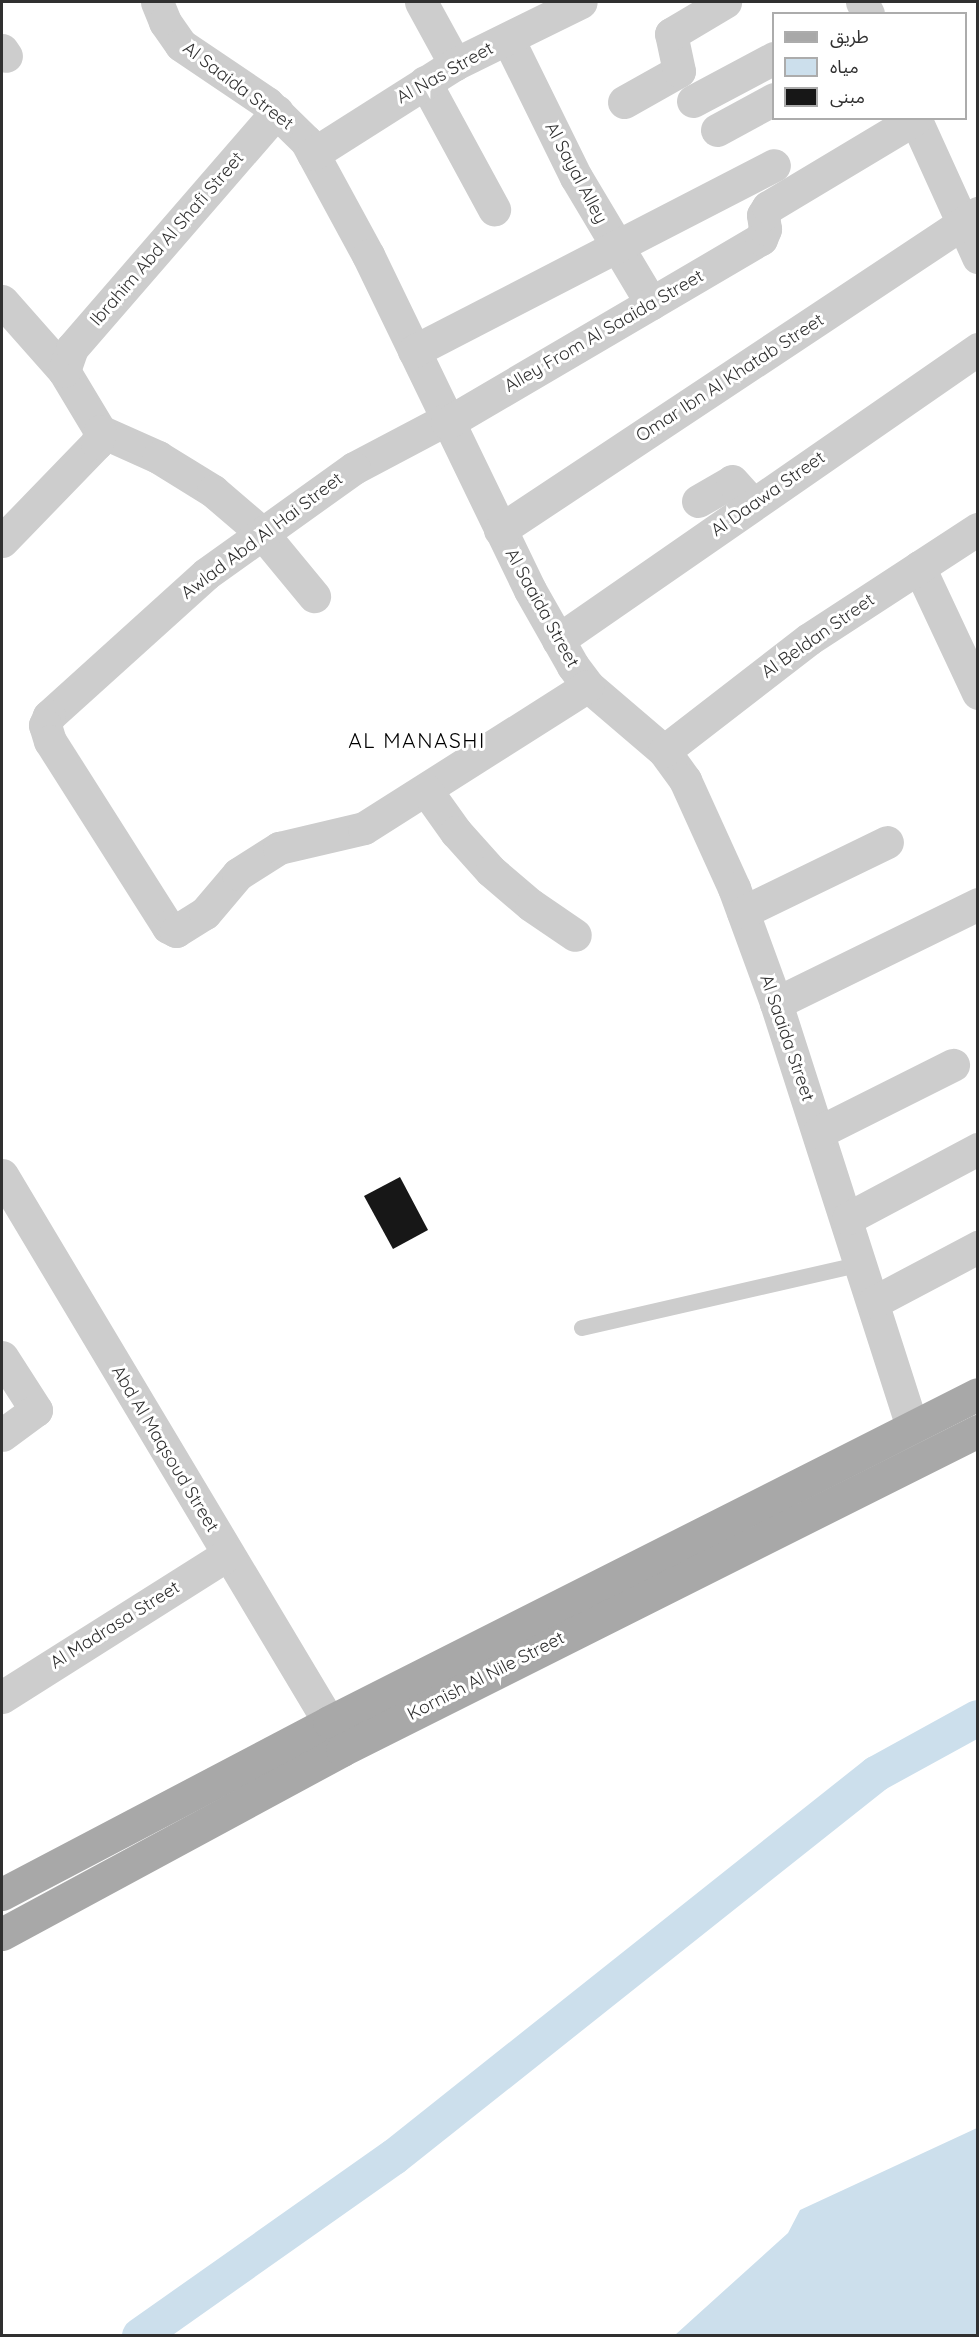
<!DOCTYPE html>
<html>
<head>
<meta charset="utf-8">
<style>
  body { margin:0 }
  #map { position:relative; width:979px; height:2337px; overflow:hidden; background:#fff; font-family:Quicksand,"Noto Sans Arabic",sans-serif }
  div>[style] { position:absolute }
  .water>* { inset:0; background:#ccdfec }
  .canal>* { height:36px; margin:-18px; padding:0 18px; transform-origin:18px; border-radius:18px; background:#ccdfec }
  .building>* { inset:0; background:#171717 }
  .service>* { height:16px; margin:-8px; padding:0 8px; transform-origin:8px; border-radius:8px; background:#cdcdcd }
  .minor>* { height:33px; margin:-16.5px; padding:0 16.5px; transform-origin:16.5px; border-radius:16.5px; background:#cdcdcd }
  .primary>* { height:33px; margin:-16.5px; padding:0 16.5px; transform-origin:16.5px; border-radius:16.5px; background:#a8a8a8 }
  span { translate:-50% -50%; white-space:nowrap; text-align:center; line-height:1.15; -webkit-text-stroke:6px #fff; paint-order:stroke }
  .street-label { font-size:18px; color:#303030 }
  .quarter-label { font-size:21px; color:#000; letter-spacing:1.5px }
  .frame { position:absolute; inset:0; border:3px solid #303030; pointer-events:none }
  .legend { position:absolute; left:772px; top:12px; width:195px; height:108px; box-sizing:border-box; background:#fff; border:2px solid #acacac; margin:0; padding:8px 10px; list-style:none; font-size:18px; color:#303030 }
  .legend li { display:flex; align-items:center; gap:12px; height:30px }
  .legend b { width:30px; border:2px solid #acacac }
</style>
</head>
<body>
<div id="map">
  <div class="water">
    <div style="clip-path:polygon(977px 2128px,977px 2335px,675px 2335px,788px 2233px,800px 2210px)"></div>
  </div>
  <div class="canal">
    <div style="left:140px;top:2336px;width:311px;rotate:-35.2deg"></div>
    <div style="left:394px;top:2157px;width:616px;rotate:-38.47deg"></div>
    <div style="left:876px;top:1774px;width:116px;rotate:-28.8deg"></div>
  </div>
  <div class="building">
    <div style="clip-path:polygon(400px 1177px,428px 1230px,393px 1249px,364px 1196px)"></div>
  </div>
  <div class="service">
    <div style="left:582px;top:1328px;width:287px;rotate:-12.9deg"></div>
  </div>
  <div class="minor">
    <div style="left:157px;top:2px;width:22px;rotate:68deg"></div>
    <div style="left:165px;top:22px;width:28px;rotate:55deg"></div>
    <div style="left:181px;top:45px;width:104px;rotate:34deg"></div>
    <div style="left:267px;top:103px;width:54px;rotate:44.3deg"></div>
    <div style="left:306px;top:141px;width:130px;rotate:61.5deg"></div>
    <div style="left:368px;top:255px;width:372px;rotate:64.2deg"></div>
    <div style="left:530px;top:590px;width:87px;rotate:60.5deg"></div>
    <div style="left:573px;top:666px;width:25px;rotate:53deg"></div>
    <div style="left:588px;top:686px;width:100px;rotate:40.5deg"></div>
    <div style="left:664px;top:751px;width:36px;rotate:54deg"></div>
    <div style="left:685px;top:780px;width:119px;rotate:65.6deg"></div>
    <div style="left:734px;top:888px;width:122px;rotate:69.9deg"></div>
    <div style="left:776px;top:1003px;width:444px;rotate:72.2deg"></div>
    <div style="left:421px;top:2px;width:71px;rotate:61.3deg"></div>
    <div style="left:862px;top:2px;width:13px;rotate:63deg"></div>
    <div style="left:508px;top:39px;width:154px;rotate:63.8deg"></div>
    <div style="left:576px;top:177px;width:147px;rotate:59.2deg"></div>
    <div style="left:2px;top:50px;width:7px;rotate:56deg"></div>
    <div style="left:425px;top:82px;width:145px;rotate:61.5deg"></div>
    <div style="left:693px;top:101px;width:92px;rotate:-28deg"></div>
    <div style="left:624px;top:102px;width:63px;rotate:-29.4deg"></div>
    <div style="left:679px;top:71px;width:38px;rotate:-102deg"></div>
    <div style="left:671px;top:34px;width:63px;rotate:-30.7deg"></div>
    <div style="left:915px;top:118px;width:153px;rotate:65.6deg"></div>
    <div style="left:717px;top:130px;width:65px;rotate:-28.5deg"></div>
    <div style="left:313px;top:154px;width:168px;rotate:-32.4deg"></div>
    <div style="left:455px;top:64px;width:140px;rotate:-26.2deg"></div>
    <div style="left:2px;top:301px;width:94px;rotate:48.5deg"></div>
    <div style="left:64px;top:371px;width:70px;rotate:59deg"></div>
    <div style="left:100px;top:431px;width:64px;rotate:24.1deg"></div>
    <div style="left:158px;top:457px;width:65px;rotate:31.7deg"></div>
    <div style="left:213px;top:491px;width:65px;rotate:40.6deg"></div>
    <div style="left:262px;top:533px;width:82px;rotate:50.5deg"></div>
    <div style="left:414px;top:351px;width:405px;rotate:-27.3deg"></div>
    <div style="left:64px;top:371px;width:24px;rotate:-71deg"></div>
    <div style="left:72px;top:348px;width:313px;rotate:-49.1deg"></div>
    <div style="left:445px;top:420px;width:103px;rotate:152.2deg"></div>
    <div style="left:354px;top:468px;width:182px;rotate:144.4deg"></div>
    <div style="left:206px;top:574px;width:212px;rotate:137.9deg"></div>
    <div style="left:49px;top:716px;width:10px;rotate:114deg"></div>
    <div style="left:45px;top:725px;width:17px;rotate:73deg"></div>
    <div style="left:50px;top:741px;width:220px;rotate:57.6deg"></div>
    <div style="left:168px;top:927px;width:9px;rotate:27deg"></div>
    <div style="left:176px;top:931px;width:34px;rotate:-32deg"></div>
    <div style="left:205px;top:913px;width:51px;rotate:-49.8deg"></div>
    <div style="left:238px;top:874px;width:49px;rotate:-32.4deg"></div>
    <div style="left:279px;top:848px;width:87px;rotate:-13.2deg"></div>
    <div style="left:364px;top:828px;width:265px;rotate:-32.4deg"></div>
    <div style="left:447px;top:423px;width:364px;rotate:-30.4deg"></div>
    <div style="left:761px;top:239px;width:11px;rotate:-68deg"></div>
    <div style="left:765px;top:229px;width:14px;rotate:-98deg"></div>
    <div style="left:763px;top:215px;width:9px;rotate:-58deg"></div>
    <div style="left:768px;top:207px;width:171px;rotate:-30.9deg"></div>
    <div style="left:698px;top:501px;width:39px;rotate:-30deg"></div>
    <div style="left:732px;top:481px;width:31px;rotate:48deg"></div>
    <div style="left:500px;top:530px;width:574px;rotate:-33.55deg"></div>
    <div style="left:2px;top:541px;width:136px;rotate:-45.9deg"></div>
    <div style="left:97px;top:443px;width:12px;rotate:-76deg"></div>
    <div style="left:919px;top:567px;width:139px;rotate:64.9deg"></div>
    <div style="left:558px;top:640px;width:511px;rotate:-34.72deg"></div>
    <div style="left:664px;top:751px;width:183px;rotate:-37.7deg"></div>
    <div style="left:809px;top:639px;width:202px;rotate:-33.1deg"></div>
    <div style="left:426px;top:790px;width:52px;rotate:54.5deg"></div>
    <div style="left:456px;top:832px;width:52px;rotate:48.1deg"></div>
    <div style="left:491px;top:871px;width:52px;rotate:40.4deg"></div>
    <div style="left:531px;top:905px;width:53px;rotate:34.3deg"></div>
    <div style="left:743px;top:912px;width:160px;rotate:-25.9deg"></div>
    <div style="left:776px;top:1003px;width:225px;rotate:-26.1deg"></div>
    <div style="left:819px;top:1132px;width:150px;rotate:-26.6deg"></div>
    <div style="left:2px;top:1175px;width:637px;rotate:59.13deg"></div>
    <div style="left:848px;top:1218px;width:147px;rotate:-28deg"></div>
    <div style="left:874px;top:1302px;width:118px;rotate:-27.9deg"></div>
    <div style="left:2px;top:1357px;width:63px;rotate:57.3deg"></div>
    <div style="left:36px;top:1410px;width:42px;rotate:143.7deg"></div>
    <div style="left:2px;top:1697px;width:267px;rotate:-32.3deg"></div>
  </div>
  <div class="primary">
    <div style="left:2px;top:1894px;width:369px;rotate:-27.7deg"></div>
    <div style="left:329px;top:1722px;width:727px;rotate:-26.81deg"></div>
    <div style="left:2px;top:1934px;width:387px;rotate:-28.4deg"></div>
    <div style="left:342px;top:1750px;width:712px;rotate:-26.64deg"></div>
  </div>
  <div class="street-label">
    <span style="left:445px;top:73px;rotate:-29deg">Al Nas Street</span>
    <span style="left:238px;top:86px;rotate:37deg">Al Saaida Street</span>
    <span style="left:576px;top:173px;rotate:62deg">Al Sayal Alley</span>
    <span style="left:167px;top:239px;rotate:-49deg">Ibrahim Abd Al Shafi Street</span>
    <span style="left:604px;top:331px;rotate:-30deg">Alley From Al Saaida Street</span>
    <span style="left:730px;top:378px;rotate:-33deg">Omar Ibn Al Khatab Street</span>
    <span style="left:768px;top:494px;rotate:-35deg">Al Daawa Street</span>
    <span style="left:262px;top:536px;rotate:-37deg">Awlad Abd Al Hai Street</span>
    <span style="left:542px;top:608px;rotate:61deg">Al Saaida Street</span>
    <span style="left:818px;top:636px;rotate:-35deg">Al Beldan Street</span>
    <span style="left:787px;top:1038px;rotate:71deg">Al Saaida Street</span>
    <span style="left:165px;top:1449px;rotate:59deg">Abd Al Maqsoud Street</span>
    <span style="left:115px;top:1625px;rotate:-32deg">Al Madrasa Street</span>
    <span style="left:486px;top:1676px;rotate:-27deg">Kornish Al Nile Street</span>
  </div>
  <div class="quarter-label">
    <span style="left:417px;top:740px">AL MANASHI</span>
  </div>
  <div class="frame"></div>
  <ul class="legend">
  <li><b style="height:8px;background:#a8a8a8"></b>طريق</li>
  <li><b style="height:16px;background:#ccdfec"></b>مياه</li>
  <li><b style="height:16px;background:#171717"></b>مبنى</li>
  </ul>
</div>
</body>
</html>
